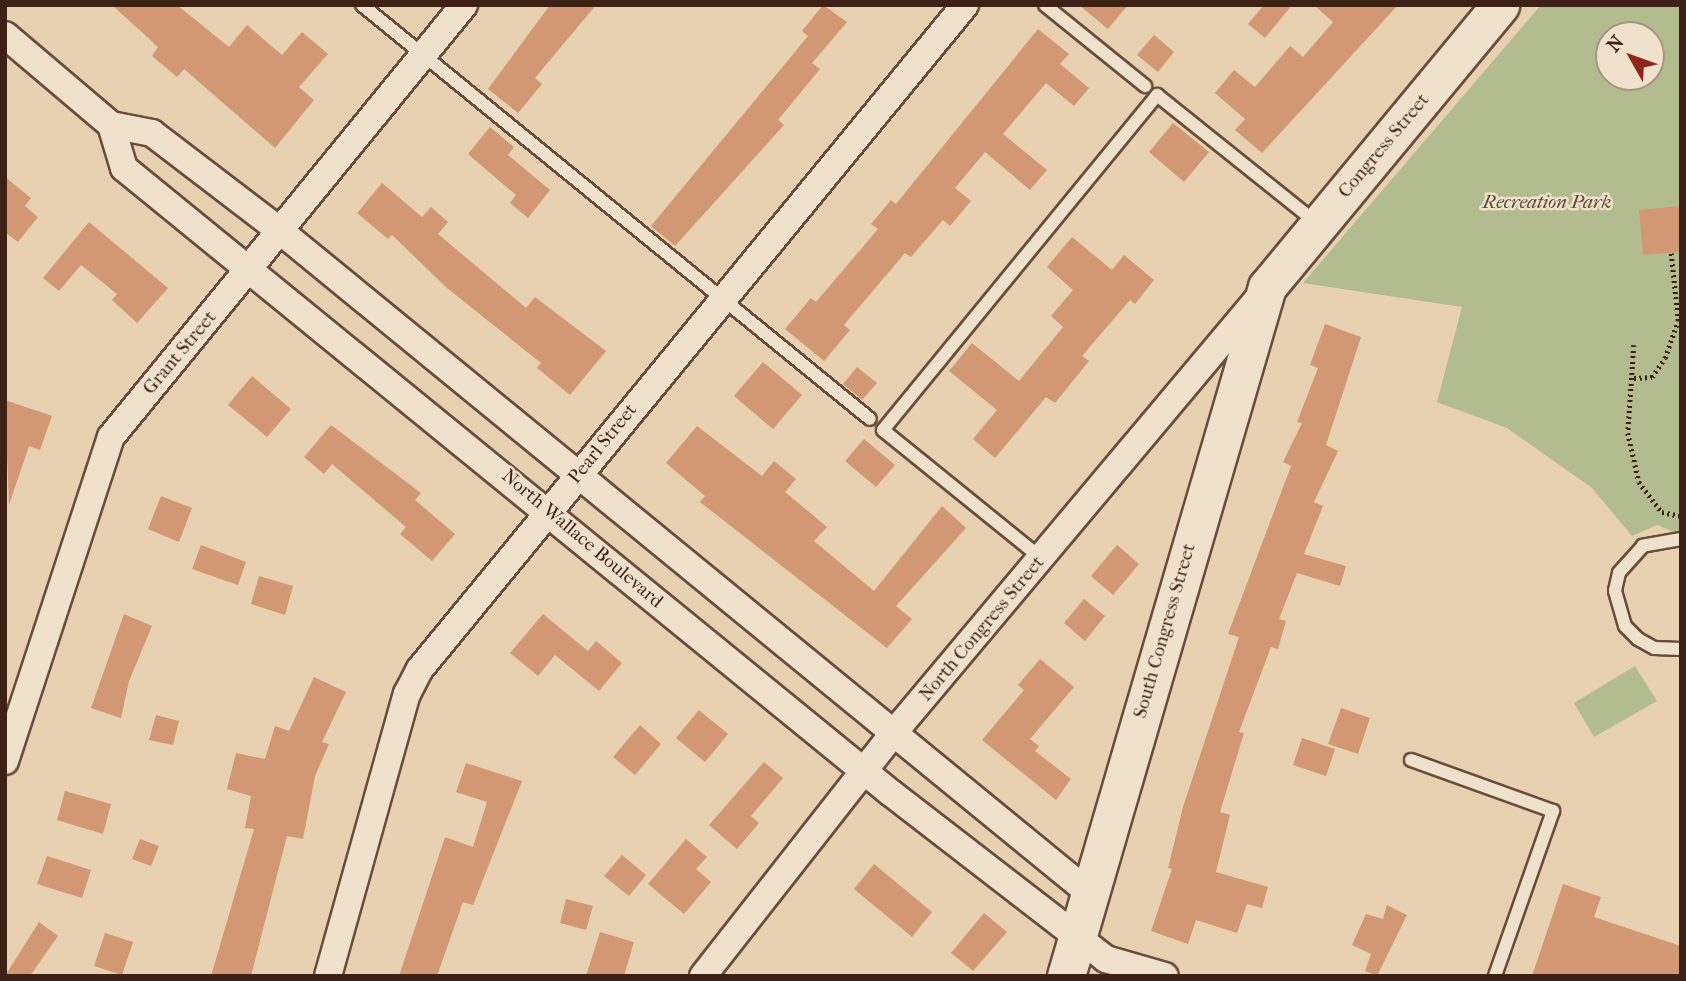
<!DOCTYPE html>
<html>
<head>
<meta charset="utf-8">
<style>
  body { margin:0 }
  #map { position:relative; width:1686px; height:981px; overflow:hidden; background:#e7d1b1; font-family:"IM FELL French Canon",serif }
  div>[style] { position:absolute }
  .green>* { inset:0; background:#b3bc8e }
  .building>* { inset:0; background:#d29874 }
  .path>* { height:4.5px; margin-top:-2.25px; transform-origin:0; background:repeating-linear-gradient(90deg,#3e2115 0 2px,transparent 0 5.5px) }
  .roads { filter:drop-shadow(2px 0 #684d3c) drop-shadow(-2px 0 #684d3c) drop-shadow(0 2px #684d3c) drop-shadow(0 -2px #684d3c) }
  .lane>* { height:12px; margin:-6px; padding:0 6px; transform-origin:6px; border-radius:6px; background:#efe1cc }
  .street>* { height:26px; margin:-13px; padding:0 13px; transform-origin:13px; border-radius:13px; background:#efe1cc }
  .secondary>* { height:37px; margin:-18.5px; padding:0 18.5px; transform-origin:18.5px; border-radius:18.5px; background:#efe1cc }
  span { translate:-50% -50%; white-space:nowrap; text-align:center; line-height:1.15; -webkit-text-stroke:5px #efe1cc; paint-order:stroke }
  .street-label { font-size:19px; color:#3e2115 }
  .park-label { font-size:19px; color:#5b4833; font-style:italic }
  .frame { position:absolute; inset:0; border:7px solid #3e2115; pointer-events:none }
  .north { position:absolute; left:1595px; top:21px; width:70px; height:70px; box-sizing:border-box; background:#efe1cc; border:2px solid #a89483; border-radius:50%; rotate:310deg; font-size:19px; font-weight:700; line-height:28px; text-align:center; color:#3e2115 }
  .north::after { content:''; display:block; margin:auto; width:24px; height:32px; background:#8f2418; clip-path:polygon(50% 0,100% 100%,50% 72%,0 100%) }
</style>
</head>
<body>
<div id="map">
  <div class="green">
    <div style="clip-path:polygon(evenodd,1541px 5px,1681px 5px,1681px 535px,1657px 525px,1632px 536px,1592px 488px,1507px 428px,1437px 402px,1462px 307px,1303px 283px,1541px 5px,1609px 35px,1651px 35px,1651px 77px,1609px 77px,1609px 35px)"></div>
    <div style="clip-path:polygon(1635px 666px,1657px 701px,1594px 737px,1574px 703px)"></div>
  </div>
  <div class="building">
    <div style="clip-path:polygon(112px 5px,177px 5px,229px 47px,247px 25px,282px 55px,302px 32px,328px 54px,299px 87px,314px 100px,275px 148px,184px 69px,177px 77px,152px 56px,158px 47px)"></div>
    <div style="clip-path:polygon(550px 5px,596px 5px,535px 78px,542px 84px,518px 113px,488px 89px)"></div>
    <div style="clip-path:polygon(823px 5px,847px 22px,812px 63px,820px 69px,778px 120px,784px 125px,675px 246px,651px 226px,808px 36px,802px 31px)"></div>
    <div style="clip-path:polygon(1079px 5px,1128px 5px,1108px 29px)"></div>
    <div style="clip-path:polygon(1264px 5px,1292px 5px,1265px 38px,1248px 24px)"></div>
    <div style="clip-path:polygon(1314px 5px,1398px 5px,1262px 153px,1235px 130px,1245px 119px,1215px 93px,1234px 70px,1255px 87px,1290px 46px,1303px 57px,1333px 22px)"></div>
    <div style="clip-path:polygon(1038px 29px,1069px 54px,1060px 64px,1089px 88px,1074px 106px,1046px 83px,1003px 134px,1047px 170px,1030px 190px,985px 152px,955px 188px,971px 201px,950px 226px,943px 220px,911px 257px,905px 253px,844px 325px,850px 330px,824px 361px,785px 329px,811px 298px,816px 302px,878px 229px,871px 224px,891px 200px,896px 204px)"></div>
    <div style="clip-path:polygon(1154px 35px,1174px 52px,1158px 72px,1137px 55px)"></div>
    <div style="clip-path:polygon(1173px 123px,1209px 152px,1184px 182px,1149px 152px)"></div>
    <div style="clip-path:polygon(490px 127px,514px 147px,508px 155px,550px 190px,528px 218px,510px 203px,516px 195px,468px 154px)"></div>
    <div style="clip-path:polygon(5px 177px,31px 198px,25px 206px,38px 217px,18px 242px,5px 232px)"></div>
    <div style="clip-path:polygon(382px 183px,422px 217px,431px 207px,448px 222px,438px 234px,526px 308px,535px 297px,606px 351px,570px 395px,537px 368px,541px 363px,447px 288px,392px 235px,388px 239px,357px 213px)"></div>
    <div style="clip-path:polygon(1681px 206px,1681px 252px,1643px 255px,1639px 210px)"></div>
    <div style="clip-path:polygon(89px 222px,168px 288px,137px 323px,112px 300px,117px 294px,81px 265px,59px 291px,43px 278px)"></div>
    <div style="clip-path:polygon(1072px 237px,1112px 270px,1124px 255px,1154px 280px,1135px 304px,1130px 300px,1082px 356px,1089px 361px,1055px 403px,1046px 397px,995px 458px,973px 439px,997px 410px,949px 371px,972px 343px,1019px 381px,1063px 327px,1051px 316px,1073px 290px,1047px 267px)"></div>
    <div style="clip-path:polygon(1325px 324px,1361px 337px,1326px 445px,1338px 451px,1314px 502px,1323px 506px,1304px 554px,1346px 566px,1340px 586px,1297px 573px,1279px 619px,1286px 621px,1278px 649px,1271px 647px,1239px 732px,1244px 733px,1220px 812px,1230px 815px,1216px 872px,1268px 887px,1262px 908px,1247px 904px,1237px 933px,1196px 920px,1188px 944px,1151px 931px,1172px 869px,1168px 868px,1183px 807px,1239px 637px,1228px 634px,1291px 466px,1283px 462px,1302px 423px,1297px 422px,1318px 368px,1310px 365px)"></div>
    <div style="clip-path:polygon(763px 362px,802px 395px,773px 429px,734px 396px)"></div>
    <div style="clip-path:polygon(857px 367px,877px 383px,862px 400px,843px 384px)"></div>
    <div style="clip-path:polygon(252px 376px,291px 409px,267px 437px,228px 405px)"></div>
    <div style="clip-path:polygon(5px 400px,52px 416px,40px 450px,29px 446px,9px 505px)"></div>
    <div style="clip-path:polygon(331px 425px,421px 493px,415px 500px,455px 534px,432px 561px,400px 534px,406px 527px,332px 464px,324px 474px,304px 457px)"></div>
    <div style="clip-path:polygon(697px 426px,762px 476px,774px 461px,796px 479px,785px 492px,827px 527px,814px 541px,874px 591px,942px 506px,966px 528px,896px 606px,912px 619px,887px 648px,700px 502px,705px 496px,666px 463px)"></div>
    <div style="clip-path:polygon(864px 439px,895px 465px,876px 487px,845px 461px)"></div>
    <div style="clip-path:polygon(161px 496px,192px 508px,179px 542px,148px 529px)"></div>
    <div style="clip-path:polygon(201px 545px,246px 562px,238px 585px,192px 569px)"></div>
    <div style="clip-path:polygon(1117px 545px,1139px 564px,1113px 595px,1091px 576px)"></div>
    <div style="clip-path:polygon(259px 576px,293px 586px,285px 615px,251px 604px)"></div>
    <div style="clip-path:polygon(1084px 599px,1105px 616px,1085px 641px,1064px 623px)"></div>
    <div style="clip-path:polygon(124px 614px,152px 626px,129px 681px,121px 718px,91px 708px)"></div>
    <div style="clip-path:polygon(543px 614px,588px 651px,596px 641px,622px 663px,599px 691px,555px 655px,538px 676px,510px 653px)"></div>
    <div style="clip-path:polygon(1040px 659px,1074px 687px,1030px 739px,1039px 746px,1035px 751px,1071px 779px,1056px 800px,982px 740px,1024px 690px,1018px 685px)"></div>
    <div style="clip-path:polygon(314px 677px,346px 692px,322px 742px,329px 744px,315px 776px,303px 839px,287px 836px,251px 976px,211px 976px,254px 829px,245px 828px,251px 796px,227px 789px,236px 753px,265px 759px,275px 726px,289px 731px)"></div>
    <div style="clip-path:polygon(1341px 708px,1370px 718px,1358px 754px,1328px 744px)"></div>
    <div style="clip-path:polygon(699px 710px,728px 734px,705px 762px,676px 738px)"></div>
    <div style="clip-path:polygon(156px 715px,179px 721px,173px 745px,149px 740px)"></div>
    <div style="clip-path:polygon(640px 725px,661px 744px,635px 775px,613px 757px)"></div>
    <div style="clip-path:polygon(1302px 738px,1335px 749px,1326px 776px,1293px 765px)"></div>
    <div style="clip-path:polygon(764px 762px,783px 778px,751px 816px,759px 823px,737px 849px,709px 825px)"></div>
    <div style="clip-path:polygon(466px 763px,522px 781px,473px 905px,463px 902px,437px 976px,399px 976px,445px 837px,473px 847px,487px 802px,456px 792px)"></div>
    <div style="clip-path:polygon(65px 791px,111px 804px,103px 834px,57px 820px)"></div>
    <div style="clip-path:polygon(140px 839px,159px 846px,151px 866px,132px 859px)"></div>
    <div style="clip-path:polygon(686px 839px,707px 857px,696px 869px,711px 882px,684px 914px,648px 884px)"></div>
    <div style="clip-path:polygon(622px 855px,646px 875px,629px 896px,604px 876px)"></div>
    <div style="clip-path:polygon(47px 856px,91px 870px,82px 898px,37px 884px)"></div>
    <div style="clip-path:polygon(874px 864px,932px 912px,912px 937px,854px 889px)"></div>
    <div style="clip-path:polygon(1563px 884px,1601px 897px,1594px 917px,1681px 946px,1681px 976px,1532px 976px)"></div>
    <div style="clip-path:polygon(566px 899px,593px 906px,586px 930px,560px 923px)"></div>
    <div style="clip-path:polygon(1387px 905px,1407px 915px,1377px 976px,1365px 971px,1371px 954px,1352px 945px,1366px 914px,1383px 919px)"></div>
    <div style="clip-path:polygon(984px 913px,1007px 932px,973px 971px,951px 953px)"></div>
    <div style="clip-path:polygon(39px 922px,58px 936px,30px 976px,5px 976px)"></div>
    <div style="clip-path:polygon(600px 932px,634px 942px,624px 976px,586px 976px)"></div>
    <div style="clip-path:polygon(105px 933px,133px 942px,122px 975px,94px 966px)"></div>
  </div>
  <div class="path">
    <div style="left:1634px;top:345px;width:88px;rotate:93.9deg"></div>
    <div style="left:1628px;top:433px;width:50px;rotate:77.3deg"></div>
    <div style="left:1639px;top:482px;width:38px;rotate:53deg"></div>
    <div style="left:1662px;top:512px;width:19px;rotate:12deg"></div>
    <div style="left:1634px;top:378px;width:18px;rotate:-3deg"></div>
    <div style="left:1652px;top:377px;width:23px;rotate:-56deg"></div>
    <div style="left:1665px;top:358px;width:39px;rotate:-71deg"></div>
    <div style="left:1678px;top:321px;width:68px;rotate:-95.9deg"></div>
  </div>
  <div class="roads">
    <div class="lane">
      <div style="left:362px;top:5px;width:655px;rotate:39.18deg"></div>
      <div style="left:1045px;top:5px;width:129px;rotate:39deg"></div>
      <div style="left:1681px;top:539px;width:39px;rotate:170deg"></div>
      <div style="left:1643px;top:546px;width:36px;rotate:132deg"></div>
      <div style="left:1619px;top:573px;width:18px;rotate:103deg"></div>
      <div style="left:1615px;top:591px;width:36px;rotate:74deg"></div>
      <div style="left:1625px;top:626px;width:18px;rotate:45deg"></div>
      <div style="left:1638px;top:639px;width:18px;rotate:29deg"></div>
      <div style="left:1654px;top:648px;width:27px;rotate:2deg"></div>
      <div style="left:1041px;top:558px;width:203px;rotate:-141deg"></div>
      <div style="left:883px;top:430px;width:433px;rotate:-50.7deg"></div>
      <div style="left:1157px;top:95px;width:205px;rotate:38.7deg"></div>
      <div style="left:1411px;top:760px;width:151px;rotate:19.8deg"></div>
      <div style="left:1553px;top:811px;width:175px;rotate:109.4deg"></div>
    </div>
    <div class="street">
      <div style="left:5px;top:35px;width:139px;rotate:40.3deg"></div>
      <div style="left:111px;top:125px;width:42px;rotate:11deg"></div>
      <div style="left:152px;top:133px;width:160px;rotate:37.4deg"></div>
      <div style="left:279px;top:230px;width:1045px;rotate:39.29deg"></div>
      <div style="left:111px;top:125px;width:45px;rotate:73.2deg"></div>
      <div style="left:124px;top:168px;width:989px;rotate:39.18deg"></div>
      <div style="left:891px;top:793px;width:272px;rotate:37.7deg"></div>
      <div style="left:1106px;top:959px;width:61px;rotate:16.1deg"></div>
      <div style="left:5px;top:761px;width:341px;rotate:-71.9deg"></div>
      <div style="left:111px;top:437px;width:558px;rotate:-50.75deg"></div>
      <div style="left:328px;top:976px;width:293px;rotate:-74.4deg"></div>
      <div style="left:407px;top:694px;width:28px;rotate:-63deg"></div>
      <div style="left:420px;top:669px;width:859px;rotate:-50.62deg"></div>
      <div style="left:703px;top:976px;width:305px;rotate:-51.9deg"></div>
      <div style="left:891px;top:736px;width:576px;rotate:-50deg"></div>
    </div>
    <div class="secondary">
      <div style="left:1066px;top:976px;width:718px;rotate:-73.74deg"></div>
      <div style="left:1267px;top:287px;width:366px;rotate:-50.4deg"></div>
    </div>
  </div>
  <div class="street-label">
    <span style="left:1384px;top:146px;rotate:-50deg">Congress Street</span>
    <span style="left:180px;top:353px;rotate:-50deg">Grant Street</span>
    <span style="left:603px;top:444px;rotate:-51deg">Pearl Street</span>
    <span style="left:582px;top:539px;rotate:40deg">North Wallace Boulevard</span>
    <span style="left:982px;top:629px;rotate:-50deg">North Congress Street</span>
    <span style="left:1165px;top:631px;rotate:-74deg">South Congress Street</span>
  </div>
  <div class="park-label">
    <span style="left:1547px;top:203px">Recreation Park</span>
  </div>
  <div class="frame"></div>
  <div class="north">N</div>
</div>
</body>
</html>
